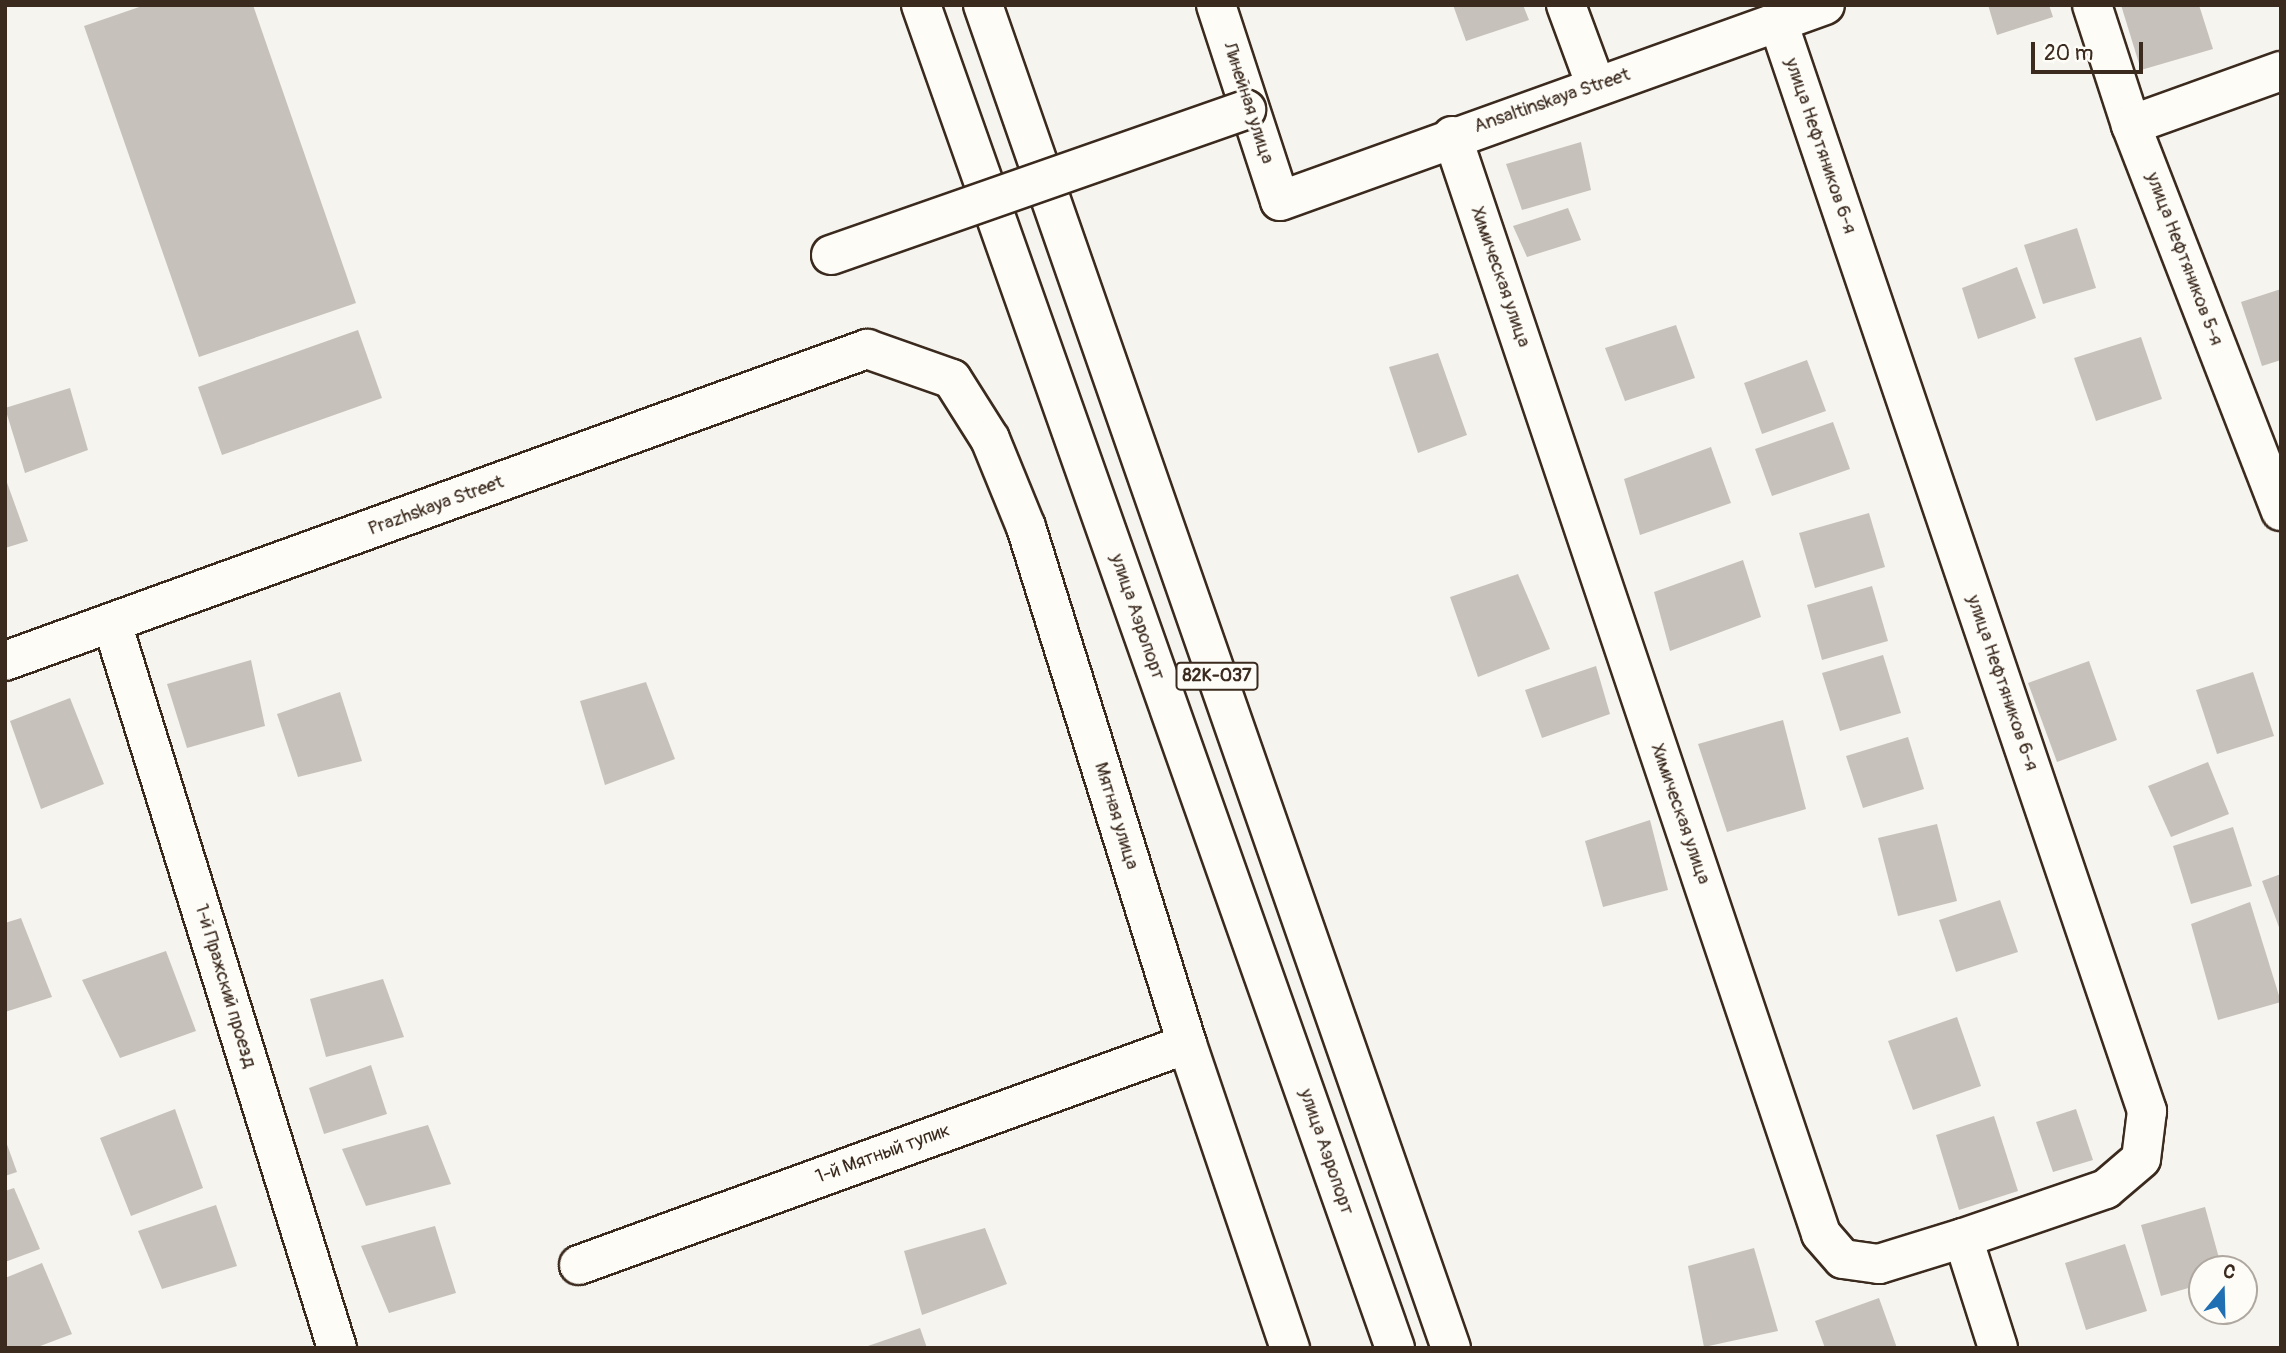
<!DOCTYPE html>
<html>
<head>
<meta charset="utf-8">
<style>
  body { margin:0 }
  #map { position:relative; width:2286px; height:1353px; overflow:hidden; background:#f5f4ee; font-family:Pangolin,sans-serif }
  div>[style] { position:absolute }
  .building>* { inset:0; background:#c7c1bb }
  .roads { filter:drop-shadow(2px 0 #3b2a1e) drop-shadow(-2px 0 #3b2a1e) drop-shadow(0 2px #3b2a1e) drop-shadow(0 -2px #3b2a1e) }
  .minor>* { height:38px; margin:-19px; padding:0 19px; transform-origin:19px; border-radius:19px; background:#fdfcf7 }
  .major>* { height:38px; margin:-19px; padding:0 19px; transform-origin:19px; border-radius:19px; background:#fdfcf7 }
  .bridges { filter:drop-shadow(2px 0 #3b2a1e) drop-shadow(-2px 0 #3b2a1e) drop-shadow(0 2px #3b2a1e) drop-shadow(0 -2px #3b2a1e) }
  .minor-bridge>* { height:38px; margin:-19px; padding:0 19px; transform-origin:19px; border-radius:19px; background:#fdfcf7 }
  span { translate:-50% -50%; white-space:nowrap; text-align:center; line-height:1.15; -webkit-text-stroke:6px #fdfcf7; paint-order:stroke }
  .shield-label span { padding:2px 5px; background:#fdfcf7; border:2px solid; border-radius:5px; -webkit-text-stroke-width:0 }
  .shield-label { font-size:18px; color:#3b2a1e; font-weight:700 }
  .street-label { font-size:19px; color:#3b2a1e }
  .frame { position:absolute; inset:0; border:7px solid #3b2a1e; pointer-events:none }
  .north { position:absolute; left:2188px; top:1255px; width:70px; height:70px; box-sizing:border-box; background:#fdfcf7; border:2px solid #afa8a0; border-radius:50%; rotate:19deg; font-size:19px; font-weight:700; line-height:28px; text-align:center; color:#3b2a1e }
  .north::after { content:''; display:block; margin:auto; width:24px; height:32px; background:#1f6fb2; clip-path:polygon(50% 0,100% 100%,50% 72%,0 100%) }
  .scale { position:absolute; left:2031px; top:42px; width:112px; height:32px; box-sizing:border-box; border:4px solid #3b2a1e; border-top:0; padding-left:9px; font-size:21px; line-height:24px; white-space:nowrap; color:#3b2a1e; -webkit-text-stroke:5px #fdfcf7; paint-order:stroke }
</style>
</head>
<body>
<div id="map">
  <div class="building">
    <div style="clip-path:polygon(145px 5px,253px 5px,356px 303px,199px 357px,84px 26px)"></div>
    <div style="clip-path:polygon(1453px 5px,1523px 5px,1529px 20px,1466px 41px)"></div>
    <div style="clip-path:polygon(1988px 5px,2049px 5px,2053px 17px,1997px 35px)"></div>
    <div style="clip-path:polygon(2121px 5px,2199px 5px,2213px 49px,2141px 70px)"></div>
    <div style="clip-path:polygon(1581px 142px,1591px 190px,1522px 210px,1506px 164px)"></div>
    <div style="clip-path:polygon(1568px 208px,1581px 240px,1527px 257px,1513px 226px)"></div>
    <div style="clip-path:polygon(2077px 228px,2096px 288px,2043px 304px,2024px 245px)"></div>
    <div style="clip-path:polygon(2017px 267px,2036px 318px,1978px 339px,1962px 288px)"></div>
    <div style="clip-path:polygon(2281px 289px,2281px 360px,2262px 366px,2241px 302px)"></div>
    <div style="clip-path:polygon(1676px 325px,1695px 378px,1625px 401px,1605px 348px)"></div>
    <div style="clip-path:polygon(358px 330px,382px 398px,222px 455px,198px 387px)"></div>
    <div style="clip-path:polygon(2141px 337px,2162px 399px,2096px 421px,2074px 358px)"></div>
    <div style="clip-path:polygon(1438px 353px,1467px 435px,1418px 453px,1389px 367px)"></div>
    <div style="clip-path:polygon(1807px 360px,1826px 411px,1762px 434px,1744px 383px)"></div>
    <div style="clip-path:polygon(70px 388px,88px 450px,25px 473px,5px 408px)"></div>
    <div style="clip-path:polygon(1833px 422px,1850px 469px,1772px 496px,1755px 449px)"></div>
    <div style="clip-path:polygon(1711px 447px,1731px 503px,1640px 535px,1624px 479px)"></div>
    <div style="clip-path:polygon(5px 477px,28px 541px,5px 548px)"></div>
    <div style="clip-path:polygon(1869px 513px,1885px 567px,1815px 588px,1799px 533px)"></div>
    <div style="clip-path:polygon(1743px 560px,1761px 617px,1670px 651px,1654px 592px)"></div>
    <div style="clip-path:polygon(1518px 574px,1550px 649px,1478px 677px,1450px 597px)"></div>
    <div style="clip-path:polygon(1872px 586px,1888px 641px,1822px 660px,1807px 605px)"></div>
    <div style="clip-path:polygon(1883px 655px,1901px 713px,1840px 731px,1822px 673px)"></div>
    <div style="clip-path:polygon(251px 660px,265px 726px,187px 748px,167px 684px)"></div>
    <div style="clip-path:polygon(2089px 661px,2117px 740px,2057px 762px,2028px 683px)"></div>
    <div style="clip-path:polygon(1596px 666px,1610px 714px,1542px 738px,1525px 690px)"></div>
    <div style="clip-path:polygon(2253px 672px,2274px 736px,2217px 754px,2196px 690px)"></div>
    <div style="clip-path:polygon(646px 682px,675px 759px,605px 785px,580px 701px)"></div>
    <div style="clip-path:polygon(340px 692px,362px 761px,298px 777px,277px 714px)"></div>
    <div style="clip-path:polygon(70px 698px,104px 784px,41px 809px,10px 721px)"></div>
    <div style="clip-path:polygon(1783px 720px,1806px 809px,1727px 832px,1698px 744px)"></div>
    <div style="clip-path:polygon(1908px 737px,1924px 789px,1863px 808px,1846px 756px)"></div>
    <div style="clip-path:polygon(2208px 762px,2229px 814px,2171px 837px,2148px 786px)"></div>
    <div style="clip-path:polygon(1650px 820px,1668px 890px,1603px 907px,1585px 841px)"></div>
    <div style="clip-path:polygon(1937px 824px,1957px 901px,1898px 916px,1878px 838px)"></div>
    <div style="clip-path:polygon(2233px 827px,2252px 886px,2191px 904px,2173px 846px)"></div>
    <div style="clip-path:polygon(2281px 874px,2281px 930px,2280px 930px,2262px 881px)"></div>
    <div style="clip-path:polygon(2000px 900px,2018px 952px,1956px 972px,1939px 920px)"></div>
    <div style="clip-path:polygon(2250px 902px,2281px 1002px,2218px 1020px,2191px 924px)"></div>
    <div style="clip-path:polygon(21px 918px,52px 997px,5px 1012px,5px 923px)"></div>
    <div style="clip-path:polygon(166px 951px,196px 1031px,120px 1058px,82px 980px)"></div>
    <div style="clip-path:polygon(383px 979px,404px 1037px,326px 1057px,310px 999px)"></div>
    <div style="clip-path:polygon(1957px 1017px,1981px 1086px,1913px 1110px,1888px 1041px)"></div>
    <div style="clip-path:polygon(371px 1065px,387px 1114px,324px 1134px,309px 1088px)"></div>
    <div style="clip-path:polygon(175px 1109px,203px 1188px,131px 1216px,100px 1138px)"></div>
    <div style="clip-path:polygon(2076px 1109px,2093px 1160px,2053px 1172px,2036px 1122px)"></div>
    <div style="clip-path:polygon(1994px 1116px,2018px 1191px,1959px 1210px,1936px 1135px)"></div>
    <div style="clip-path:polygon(428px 1125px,451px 1184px,366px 1206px,342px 1149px)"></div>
    <div style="clip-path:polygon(5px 1139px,17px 1172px,5px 1176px)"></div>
    <div style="clip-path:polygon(14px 1188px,40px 1249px,5px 1262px,5px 1191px)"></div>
    <div style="clip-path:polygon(216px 1205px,237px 1266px,162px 1289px,138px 1231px)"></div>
    <div style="clip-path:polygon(2205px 1207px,2222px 1269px,2202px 1269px,2202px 1284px,2161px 1296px,2141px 1225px)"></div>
    <div style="clip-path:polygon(435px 1226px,456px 1293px,389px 1313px,361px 1246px)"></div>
    <div style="clip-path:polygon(985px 1228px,1007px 1284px,922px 1315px,904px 1251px)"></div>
    <div style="clip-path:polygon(2125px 1244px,2147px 1311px,2086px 1330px,2065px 1263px)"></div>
    <div style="clip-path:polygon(1754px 1248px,1778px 1331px,1704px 1347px,1688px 1266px)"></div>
    <div style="clip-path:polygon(42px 1263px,72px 1334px,35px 1348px,5px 1348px,5px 1278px)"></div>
    <div style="clip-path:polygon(1879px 1298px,1897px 1348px,1825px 1348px,1815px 1321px)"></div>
    <div style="clip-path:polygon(920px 1328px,927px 1348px,865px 1348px,865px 1347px)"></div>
  </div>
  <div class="roads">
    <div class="minor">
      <div style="left:1216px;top:5px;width:206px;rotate:71.9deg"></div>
      <div style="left:1280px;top:201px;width:579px;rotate:-19.78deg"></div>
      <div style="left:1566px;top:5px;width:86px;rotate:69.7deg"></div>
      <div style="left:2092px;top:5px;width:126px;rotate:72deg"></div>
      <div style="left:2131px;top:125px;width:414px;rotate:68.8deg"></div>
      <div style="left:1778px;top:22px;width:1150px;rotate:71.28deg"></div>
      <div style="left:2147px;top:1111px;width:48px;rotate:97.1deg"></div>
      <div style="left:2141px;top:1159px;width:46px;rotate:139.4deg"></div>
      <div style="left:2106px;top:1189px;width:151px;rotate:161.1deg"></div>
      <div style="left:2131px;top:125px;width:159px;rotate:-19.8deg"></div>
      <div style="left:1452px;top:136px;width:1158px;rotate:71.42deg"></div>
      <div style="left:1821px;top:1234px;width:33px;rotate:49deg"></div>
      <div style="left:1843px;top:1259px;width:36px;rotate:8deg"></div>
      <div style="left:1879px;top:1264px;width:88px;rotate:-17.2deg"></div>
      <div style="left:1963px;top:1238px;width:115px;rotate:72.3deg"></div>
      <div style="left:112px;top:623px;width:759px;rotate:72.76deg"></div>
      <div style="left:5px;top:661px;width:917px;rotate:-19.9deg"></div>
      <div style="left:867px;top:349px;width:90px;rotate:19.4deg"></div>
      <div style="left:952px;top:379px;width:71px;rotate:57.7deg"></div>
      <div style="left:990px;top:439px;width:95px;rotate:67.8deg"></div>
      <div style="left:1026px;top:527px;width:541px;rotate:72.7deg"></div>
      <div style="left:1187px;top:1044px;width:321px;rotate:71.3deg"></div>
      <div style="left:579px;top:1265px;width:647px;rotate:-19.98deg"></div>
    </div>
    <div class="major">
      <div style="left:921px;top:5px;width:1424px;rotate:70.56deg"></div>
      <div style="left:983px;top:5px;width:1422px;rotate:70.79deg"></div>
    </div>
  </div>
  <div class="bridges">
    <div class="minor-bridge">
      <div style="left:831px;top:255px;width:440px;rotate:-19.3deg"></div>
    </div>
  </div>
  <div class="shield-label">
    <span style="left:1217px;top:676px">82К-037</span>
  </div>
  <div class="street-label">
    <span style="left:1552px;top:101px;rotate:-19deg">Ansaltinskaya Street</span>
    <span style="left:1248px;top:103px;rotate:72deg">Линейная улица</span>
    <span style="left:1820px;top:146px;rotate:71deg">улица Нефтяников 6-я</span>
    <span style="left:2184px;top:259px;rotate:69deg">улица Нефтяников 5-я</span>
    <span style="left:1500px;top:277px;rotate:71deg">Химическая улица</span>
    <span style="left:436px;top:506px;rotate:-20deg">Prazhskaya Street</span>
    <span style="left:1137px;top:617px;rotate:71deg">улица Аэропорт</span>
    <span style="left:2002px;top:683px;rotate:71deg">улица Нефтяников 6-я</span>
    <span style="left:1680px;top:814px;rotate:71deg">Химическая улица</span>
    <span style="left:1116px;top:816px;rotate:73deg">Мятная улица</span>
    <span style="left:225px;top:986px;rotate:73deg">1-й Пражский проезд</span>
    <span style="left:1326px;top:1152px;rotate:71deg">улица Аэропорт</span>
    <span style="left:883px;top:1154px;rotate:-20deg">1-й Мятный тупик</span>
  </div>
  <div class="frame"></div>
  <div class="north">С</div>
  <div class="scale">20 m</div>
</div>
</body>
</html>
